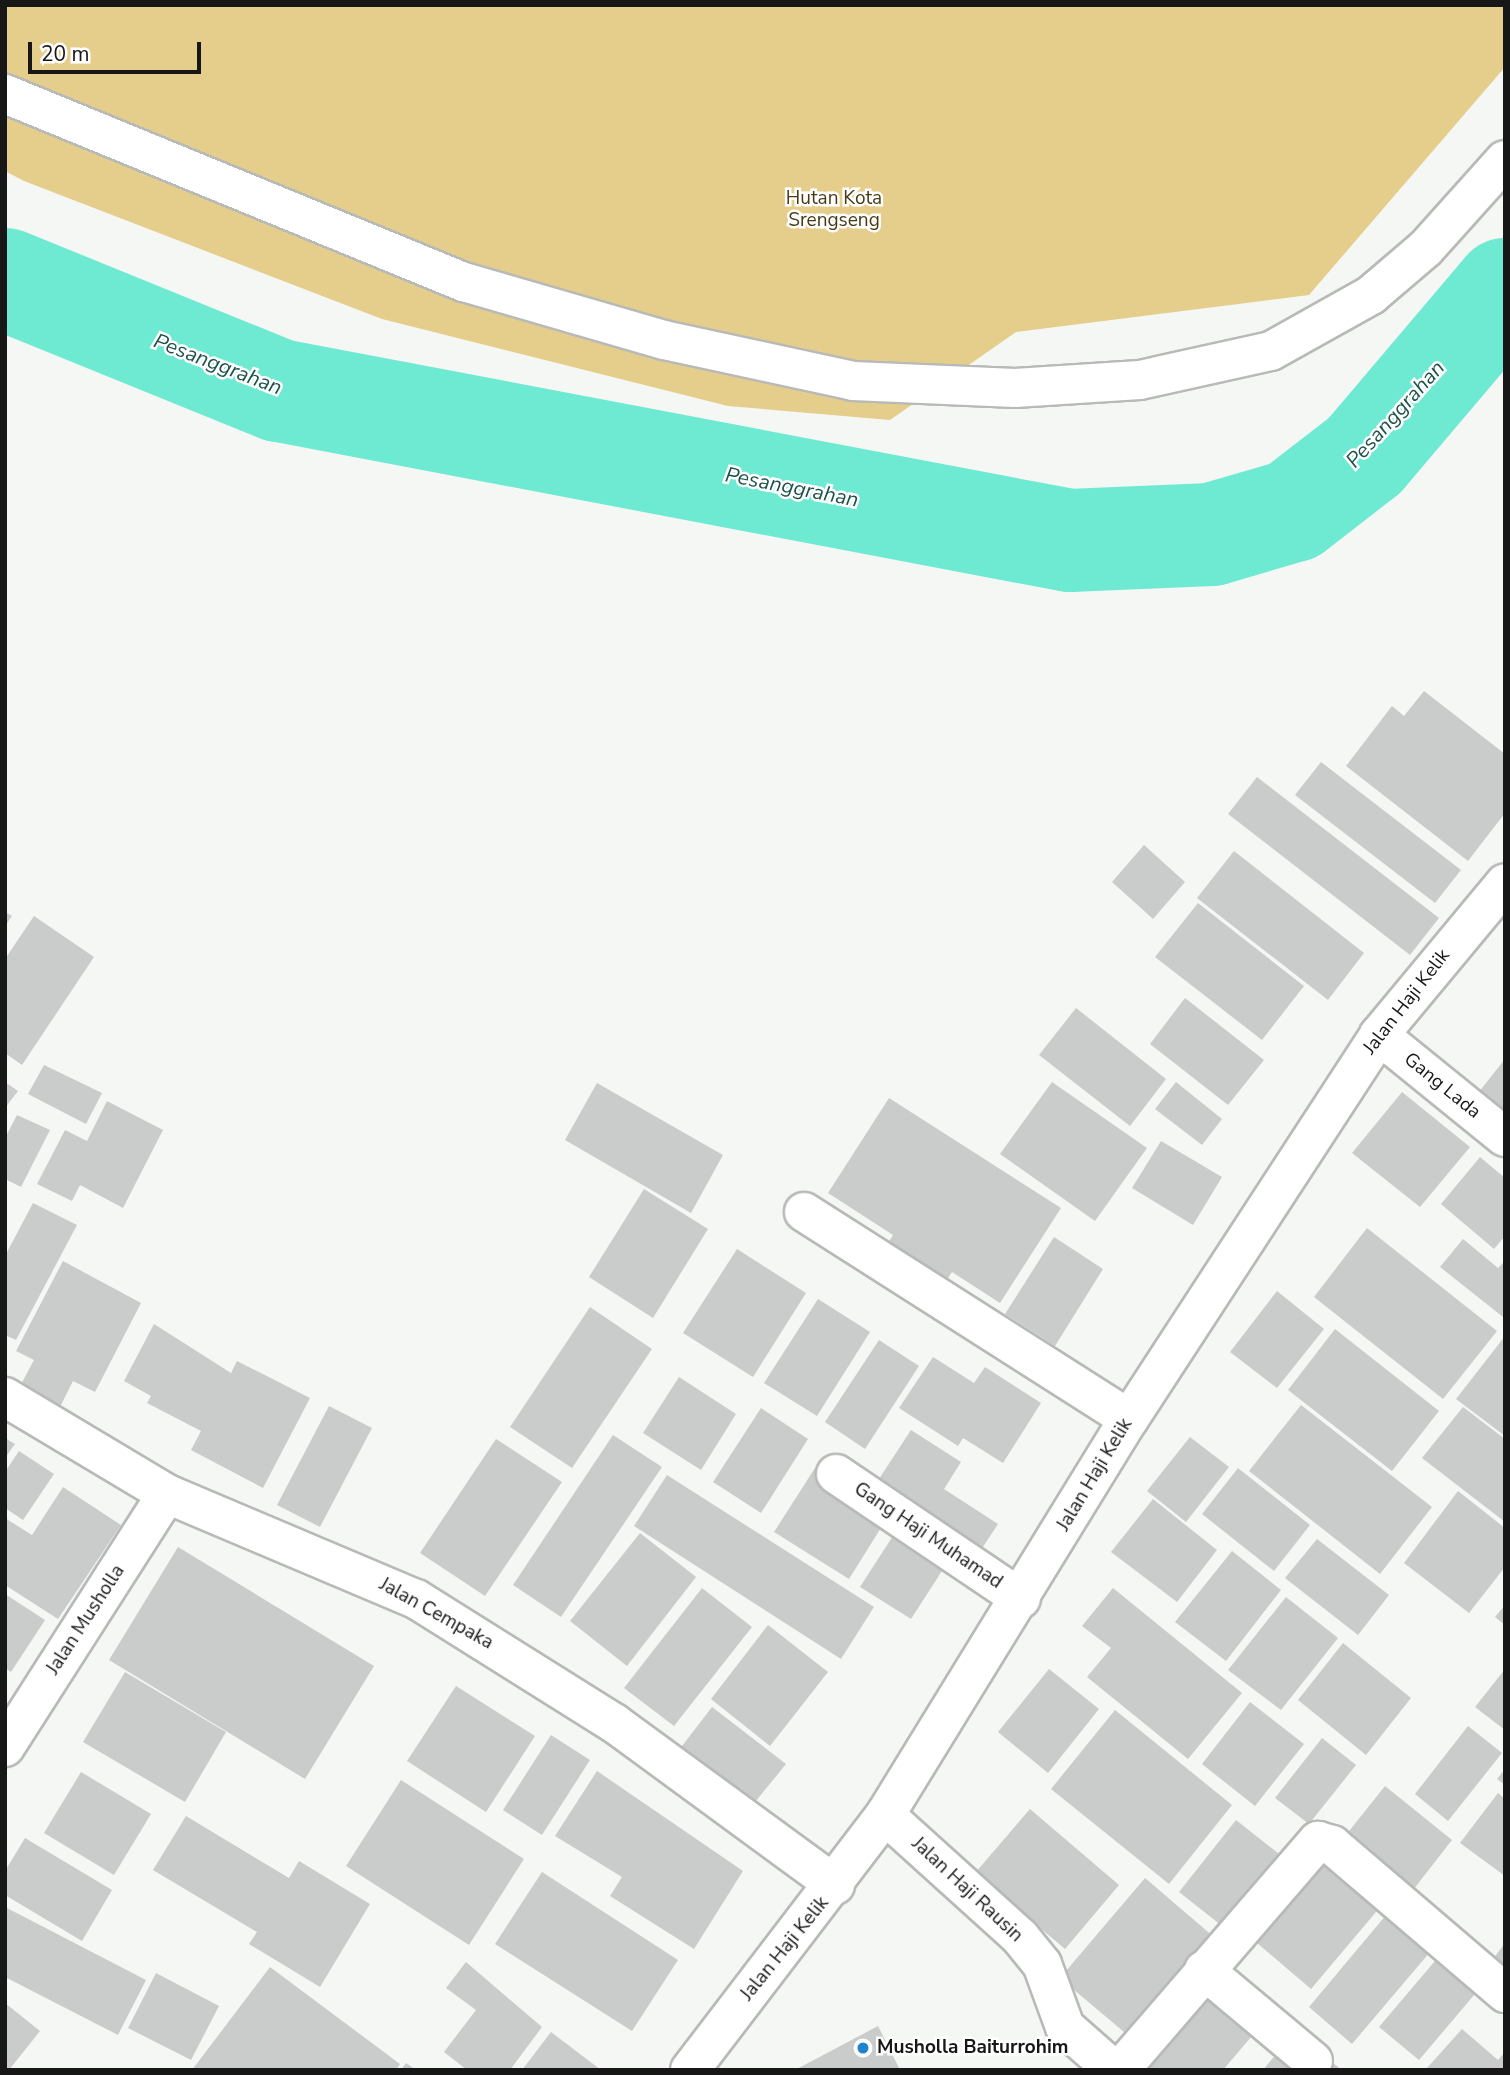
<!DOCTYPE html>
<html>
<head>
<meta charset="utf-8">
<style>
  body { margin:0 }
  #map { position:relative; width:1510px; height:2075px; overflow:hidden; background:#f5f7f4; font-family:"Nunito Sans",sans-serif }
  div>[style] { position:absolute }
  .green>* { inset:0; background:#e5cd8b }
  .river>* { height:103px; margin:-51.5px; padding:0 51.5px; transform-origin:51.5px; border-radius:51.5px; background:#6eead3 }
  .building>* { inset:0; background:#c9ccca }
  .roads { filter:drop-shadow(2px 0 #b8bab7) drop-shadow(-2px 0 #b8bab7) drop-shadow(0 2px #b8bab7) drop-shadow(0 -2px #b8bab7) }
  .minor>* { height:38px; margin:-19px; padding:0 19px; transform-origin:19px; border-radius:19px; background:#fff }
  .dots>* { width:19px; height:19px; translate:-50% -50%; box-sizing:border-box; border:4px solid #fff; border-radius:50% }
  span { translate:-50% -50%; white-space:nowrap; text-align:center; line-height:1.15; -webkit-text-stroke:5px #fff; paint-order:stroke }
  .park-label { font-size:19px; color:#483b14 }
  .street-label { font-size:19px; color:#161716 }
  .poi-label { font-size:19px; color:#161716; font-weight:700 }
  .left { translate:0 -50%; text-align:left }
  .water-label { font-size:21px; color:#1d5249; font-style:italic }
  .frame { position:absolute; inset:0; border:7px solid #161716; pointer-events:none }
  .scale { position:absolute; left:28px; top:42px; width:173px; height:32px; box-sizing:border-box; border:4px solid #161716; border-top:0; padding-left:9px; font-size:21px; line-height:24px; white-space:nowrap; color:#161716; -webkit-text-stroke:5px #fff; paint-order:stroke }
</style>
</head>
<body>
<div id="map">
  <div class="green">
    <div style="clip-path:polygon(5px 5px,1505px 5px,1505px 67px,1309px 295px,1016px 332px,890px 420px,728px 406px,382px 319px,24px 181px,5px 171px)"></div>
  </div>
  <div class="river">
    <div style="left:5px;top:279px;width:296px;rotate:22.1deg"></div>
    <div style="left:279px;top:390px;width:804px;rotate:10.75deg"></div>
    <div style="left:1069px;top:540px;width:142px;rotate:-2.4deg"></div>
    <div style="left:1211px;top:534px;width:85px;rotate:-16.3deg"></div>
    <div style="left:1293px;top:510px;width:90px;rotate:-37.8deg"></div>
    <div style="left:1364px;top:455px;width:218px;rotate:-49.7deg"></div>
  </div>
  <div class="building">
    <div style="clip-path:polygon(1424px 691px,1505px 754px,1505px 813px,1468px 861px,1346px 766px,1392px 706px,1404px 716px)"></div>
    <div style="clip-path:polygon(1321px 762px,1461px 870px,1435px 903px,1295px 795px)"></div>
    <div style="clip-path:polygon(1257px 777px,1439px 918px,1410px 955px,1228px 814px)"></div>
    <div style="clip-path:polygon(1144px 845px,1185px 882px,1153px 919px,1112px 882px)"></div>
    <div style="clip-path:polygon(1234px 851px,1364px 953px,1328px 1000px,1197px 898px)"></div>
    <div style="clip-path:polygon(1198px 903px,1304px 986px,1262px 1040px,1155px 957px)"></div>
    <div style="clip-path:polygon(5px 912px,12px 916px,5px 926px)"></div>
    <div style="clip-path:polygon(34px 916px,94px 957px,22px 1065px,5px 1053px,5px 959px)"></div>
    <div style="clip-path:polygon(1185px 998px,1264px 1060px,1228px 1105px,1150px 1044px)"></div>
    <div style="clip-path:polygon(1076px 1008px,1166px 1079px,1130px 1126px,1039px 1055px)"></div>
    <div style="clip-path:polygon(1505px 1059px,1505px 1122px,1474px 1098px)"></div>
    <div style="clip-path:polygon(44px 1065px,102px 1093px,86px 1124px,28px 1094px)"></div>
    <div style="clip-path:polygon(5px 1082px,18px 1091px,5px 1108px)"></div>
    <div style="clip-path:polygon(1052px 1082px,1147px 1148px,1095px 1221px,1000px 1154px)"></div>
    <div style="clip-path:polygon(1176px 1082px,1222px 1119px,1202px 1145px,1155px 1109px)"></div>
    <div style="clip-path:polygon(597px 1083px,723px 1155px,691px 1213px,565px 1140px)"></div>
    <div style="clip-path:polygon(1402px 1092px,1470px 1147px,1420px 1207px,1352px 1153px)"></div>
    <div style="clip-path:polygon(889px 1098px,1061px 1208px,1000px 1303px,952px 1272px,937px 1295px,879px 1258px,893px 1235px,828px 1193px)"></div>
    <div style="clip-path:polygon(107px 1101px,163px 1130px,123px 1208px,80px 1185px,72px 1201px,37px 1184px,65px 1130px,87px 1141px)"></div>
    <div style="clip-path:polygon(17px 1115px,50px 1130px,21px 1187px,5px 1179px,5px 1138px)"></div>
    <div style="clip-path:polygon(1161px 1141px,1222px 1177px,1193px 1225px,1132px 1188px)"></div>
    <div style="clip-path:polygon(1480px 1157px,1505px 1178px,1505px 1236px,1494px 1249px,1441px 1204px)"></div>
    <div style="clip-path:polygon(644px 1189px,708px 1229px,653px 1318px,589px 1277px)"></div>
    <div style="clip-path:polygon(33px 1203px,77px 1225px,16px 1340px,5px 1335px,5px 1256px)"></div>
    <div style="clip-path:polygon(1367px 1228px,1497px 1331px,1443px 1399px,1314px 1297px)"></div>
    <div style="clip-path:polygon(1054px 1237px,1103px 1269px,1055px 1346px,1005px 1314px)"></div>
    <div style="clip-path:polygon(1463px 1239px,1498px 1268px,1505px 1261px,1503px 1317px,1440px 1267px)"></div>
    <div style="clip-path:polygon(737px 1249px,806px 1293px,753px 1377px,683px 1333px)"></div>
    <div style="clip-path:polygon(63px 1261px,141px 1303px,95px 1392px,73px 1381px,58px 1411px,18px 1390px,34px 1360px,16px 1351px)"></div>
    <div style="clip-path:polygon(1277px 1291px,1324px 1329px,1277px 1388px,1230px 1352px)"></div>
    <div style="clip-path:polygon(818px 1299px,870px 1332px,817px 1416px,764px 1383px)"></div>
    <div style="clip-path:polygon(590px 1307px,652px 1349px,572px 1468px,510px 1427px)"></div>
    <div style="clip-path:polygon(154px 1324px,231px 1373px,237px 1361px,310px 1398px,263px 1488px,191px 1450px,201px 1431px,147px 1403px,151px 1396px,124px 1381px)"></div>
    <div style="clip-path:polygon(1335px 1329px,1439px 1411px,1392px 1471px,1288px 1390px)"></div>
    <div style="clip-path:polygon(1505px 1336px,1505px 1436px,1456px 1399px)"></div>
    <div style="clip-path:polygon(879px 1340px,919px 1366px,865px 1449px,825px 1422px)"></div>
    <div style="clip-path:polygon(933px 1357px,974px 1383px,985px 1367px,1041px 1403px,1003px 1463px,963px 1438px,958px 1446px,899px 1408px)"></div>
    <div style="clip-path:polygon(679px 1377px,736px 1414px,701px 1470px,643px 1433px)"></div>
    <div style="clip-path:polygon(1301px 1405px,1432px 1507px,1380px 1574px,1249px 1471px)"></div>
    <div style="clip-path:polygon(329px 1406px,372px 1428px,320px 1527px,277px 1505px)"></div>
    <div style="clip-path:polygon(1463px 1407px,1505px 1439px,1505px 1522px,1422px 1458px)"></div>
    <div style="clip-path:polygon(761px 1408px,808px 1439px,761px 1513px,713px 1482px)"></div>
    <div style="clip-path:polygon(911px 1430px,961px 1462px,944px 1489px,998px 1524px,973px 1562px,875px 1485px)"></div>
    <div style="clip-path:polygon(613px 1435px,662px 1467px,561px 1617px,513px 1585px)"></div>
    <div style="clip-path:polygon(1190px 1437px,1229px 1467px,1186px 1522px,1147px 1491px)"></div>
    <div style="clip-path:polygon(5px 1438px,15px 1444px,5px 1458px)"></div>
    <div style="clip-path:polygon(496px 1439px,562px 1482px,485px 1596px,420px 1553px)"></div>
    <div style="clip-path:polygon(19px 1451px,54px 1474px,23px 1520px,5px 1508px,5px 1472px)"></div>
    <div style="clip-path:polygon(815px 1468px,889px 1515px,849px 1579px,774px 1532px)"></div>
    <div style="clip-path:polygon(1238px 1468px,1310px 1525px,1274px 1571px,1202px 1514px)"></div>
    <div style="clip-path:polygon(667px 1475px,874px 1607px,841px 1659px,634px 1526px)"></div>
    <div style="clip-path:polygon(63px 1487px,121px 1525px,58px 1619px,5px 1585px,5px 1518px,32px 1535px)"></div>
    <div style="clip-path:polygon(1458px 1491px,1505px 1528px,1505px 1567px,1469px 1613px,1404px 1563px)"></div>
    <div style="clip-path:polygon(1153px 1499px,1217px 1550px,1177px 1602px,1111px 1552px)"></div>
    <div style="clip-path:polygon(898px 1528px,949px 1560px,911px 1619px,860px 1587px)"></div>
    <div style="clip-path:polygon(640px 1533px,696px 1577px,627px 1666px,570px 1621px)"></div>
    <div style="clip-path:polygon(1317px 1539px,1389px 1595px,1358px 1635px,1285px 1578px)"></div>
    <div style="clip-path:polygon(178px 1547px,374px 1666px,305px 1779px,109px 1660px)"></div>
    <div style="clip-path:polygon(1232px 1551px,1281px 1590px,1226px 1661px,1175px 1622px)"></div>
    <div style="clip-path:polygon(702px 1588px,752px 1627px,674px 1726px,624px 1688px)"></div>
    <div style="clip-path:polygon(1113px 1588px,1242px 1693px,1188px 1759px,1087px 1677px,1111px 1648px,1082px 1626px)"></div>
    <div style="clip-path:polygon(5px 1594px,45px 1620px,11px 1672px,5px 1668px)"></div>
    <div style="clip-path:polygon(1286px 1597px,1338px 1638px,1281px 1710px,1228px 1670px)"></div>
    <div style="clip-path:polygon(1505px 1605px,1505px 1625px,1495px 1617px)"></div>
    <div style="clip-path:polygon(768px 1625px,828px 1672px,770px 1746px,711px 1699px)"></div>
    <div style="clip-path:polygon(1343px 1643px,1411px 1698px,1366px 1755px,1298px 1700px)"></div>
    <div style="clip-path:polygon(1049px 1669px,1099px 1709px,1048px 1773px,998px 1732px)"></div>
    <div style="clip-path:polygon(1505px 1669px,1505px 1730px,1475px 1707px)"></div>
    <div style="clip-path:polygon(125px 1672px,226px 1732px,185px 1802px,83px 1742px)"></div>
    <div style="clip-path:polygon(456px 1686px,535px 1736px,486px 1812px,407px 1761px)"></div>
    <div style="clip-path:polygon(1250px 1702px,1304px 1744px,1255px 1806px,1202px 1764px)"></div>
    <div style="clip-path:polygon(712px 1707px,786px 1764px,751px 1807px,679px 1750px)"></div>
    <div style="clip-path:polygon(1115px 1710px,1232px 1805px,1169px 1884px,1051px 1789px)"></div>
    <div style="clip-path:polygon(1468px 1726px,1502px 1753px,1448px 1821px,1415px 1794px)"></div>
    <div style="clip-path:polygon(551px 1735px,590px 1760px,542px 1835px,503px 1810px)"></div>
    <div style="clip-path:polygon(1322px 1738px,1356px 1765px,1309px 1824px,1275px 1798px)"></div>
    <div style="clip-path:polygon(1505px 1769px,1505px 1785px,1497px 1779px)"></div>
    <div style="clip-path:polygon(597px 1771px,743px 1871px,694px 1949px,610px 1896px,622px 1877px,555px 1836px)"></div>
    <div style="clip-path:polygon(81px 1772px,151px 1814px,114px 1875px,44px 1833px)"></div>
    <div style="clip-path:polygon(401px 1780px,524px 1859px,469px 1945px,346px 1866px)"></div>
    <div style="clip-path:polygon(1385px 1786px,1452px 1840px,1406px 1899px,1338px 1845px)"></div>
    <div style="clip-path:polygon(1498px 1793px,1505px 1799px,1505px 1876px,1460px 1843px)"></div>
    <div style="clip-path:polygon(1030px 1809px,1119px 1885px,1065px 1949px,975px 1873px)"></div>
    <div style="clip-path:polygon(186px 1816px,289px 1878px,299px 1861px,370px 1904px,320px 1987px,249px 1944px,257px 1932px,153px 1870px)"></div>
    <div style="clip-path:polygon(1236px 1820px,1288px 1861px,1231px 1933px,1179px 1892px)"></div>
    <div style="clip-path:polygon(25px 1838px,112px 1890px,82px 1941px,5px 1895px,5px 1871px)"></div>
    <div style="clip-path:polygon(1326px 1847px,1387px 1899px,1311px 1989px,1250px 1937px)"></div>
    <div style="clip-path:polygon(542px 1872px,678px 1960px,632px 2031px,495px 1944px)"></div>
    <div style="clip-path:polygon(1145px 1878px,1221px 1943px,1137px 2043px,1060px 1978px)"></div>
    <div style="clip-path:polygon(1397px 1902px,1441px 1939px,1352px 2044px,1309px 2007px)"></div>
    <div style="clip-path:polygon(5px 1907px,146px 1980px,118px 2035px,5px 1977px)"></div>
    <div style="clip-path:polygon(1505px 1943px,1505px 1987px,1484px 1971px)"></div>
    <div style="clip-path:polygon(1440px 1955px,1480px 1988px,1419px 2060px,1379px 2027px)"></div>
    <div style="clip-path:polygon(466px 1962px,542px 2027px,510px 2070px,467px 2070px,444px 2052px,476px 2010px,446px 1988px)"></div>
    <div style="clip-path:polygon(270px 1967px,400px 2064px,396px 2070px,192px 2070px)"></div>
    <div style="clip-path:polygon(156px 1973px,219px 2006px,191px 2060px,128px 2028px)"></div>
    <div style="clip-path:polygon(1206px 1988px,1257px 2030px,1223px 2070px,1154px 2070px,1144px 2062px)"></div>
    <div style="clip-path:polygon(5px 2003px,40px 2031px,9px 2070px,5px 2070px)"></div>
    <div style="clip-path:polygon(878px 2026px,900px 2070px,795px 2070px)"></div>
    <div style="clip-path:polygon(1462px 2029px,1498px 2060px,1505px 2052px,1505px 2070px,1427px 2068px)"></div>
    <div style="clip-path:polygon(551px 2032px,601px 2070px,522px 2070px)"></div>
    <div style="clip-path:polygon(1281px 2048px,1306px 2070px,1263px 2070px)"></div>
    <div style="clip-path:polygon(406px 2063px,416px 2070px,401px 2070px)"></div>
    <div style="clip-path:polygon(1333px 2063px,1342px 2070px,1327px 2070px)"></div>
  </div>
  <div class="roads">
    <div class="minor">
      <div style="left:5px;top:94px;width:496px;rotate:22.3deg"></div>
      <div style="left:464px;top:282px;width:208px;rotate:16.2deg"></div>
      <div style="left:664px;top:340px;width:193px;rotate:12.2deg"></div>
      <div style="left:853px;top:381px;width:162px;rotate:2.5deg"></div>
      <div style="left:1015px;top:388px;width:125px;rotate:-3.7deg"></div>
      <div style="left:1140px;top:380px;width:134px;rotate:-12.5deg"></div>
      <div style="left:1271px;top:351px;width:115px;rotate:-29.2deg"></div>
      <div style="left:1371px;top:295px;width:72px;rotate:-40.5deg"></div>
      <div style="left:1426px;top:248px;width:118px;rotate:-48.1deg"></div>
      <div style="left:1379px;top:1035px;width:162px;rotate:39deg"></div>
      <div style="left:804px;top:1212px;width:385px;rotate:32.5deg"></div>
      <div style="left:5px;top:1397px;width:189px;rotate:30.9deg"></div>
      <div style="left:167px;top:1494px;width:270px;rotate:22.9deg"></div>
      <div style="left:416px;top:1599px;width:234px;rotate:32.1deg"></div>
      <div style="left:614px;top:1723px;width:274px;rotate:36.2deg"></div>
      <div style="left:836px;top:1474px;width:223px;rotate:34deg"></div>
      <div style="left:5px;top:1747px;width:300px;rotate:-57.4deg"></div>
      <div style="left:885px;top:1815px;width:182px;rotate:42.1deg"></div>
      <div style="left:1020px;top:1937px;width:35px;rotate:51deg"></div>
      <div style="left:1042px;top:1964px;width:67px;rotate:69.9deg"></div>
      <div style="left:1065px;top:2027px;width:65px;rotate:41.3deg"></div>
      <div style="left:1204px;top:1970px;width:142px;rotate:39.9deg"></div>
      <div style="left:690px;top:2070px;width:321px;rotate:-52.6deg"></div>
      <div style="left:885px;top:1815px;width:465px;rotate:-58.4deg"></div>
      <div style="left:1129px;top:1419px;width:458px;rotate:-56.9deg"></div>
      <div style="left:1379px;top:1035px;width:197px;rotate:-50.3deg"></div>
      <div style="left:1120px;top:2070px;width:303px;rotate:-49.2deg"></div>
      <div style="left:1318px;top:1841px;width:15px;rotate:16deg"></div>
      <div style="left:1332px;top:1845px;width:228px;rotate:40.5deg"></div>
    </div>
  </div>
  <div class="dots">
    <div style="left:863px;top:2048px;background:#1f83ce"></div>
  </div>
  <div class="park-label">
    <span style="left:834px;top:210px">Hutan Kota<br>Srengseng</span>
  </div>
  <div class="street-label">
    <span style="left:1407px;top:1002px;rotate:-52deg">Jalan Haji Kelik</span>
    <span style="left:1442px;top:1086px;rotate:39deg">Gang Lada</span>
    <span style="left:1095px;top:1475px;rotate:-59deg">Jalan Haji Kelik</span>
    <span style="left:928px;top:1536px;rotate:34deg">Gang Haji Muhamad</span>
    <span style="left:436px;top:1614px;rotate:29deg">Jalan Cempaka</span>
    <span style="left:86px;top:1620px;rotate:-57deg">Jalan Musholla</span>
    <span style="left:967px;top:1890px;rotate:43deg">Jalan Haji Rausin</span>
    <span style="left:785px;top:1949px;rotate:-51deg">Jalan Haji Kelik</span>
  </div>
  <div class="poi-label">
    <span class="left" style="left:877px;top:2048px">Musholla Baiturrohim</span>
  </div>
  <div class="water-label">
    <span style="left:218px;top:364px;rotate:21deg">Pesanggrahan</span>
    <span style="left:1395px;top:414px;rotate:-48deg">Pesanggrahan</span>
    <span style="left:792px;top:487px;rotate:11deg">Pesanggrahan</span>
  </div>
  <div class="frame"></div>
  <div class="scale">20 m</div>
</div>
</body>
</html>
